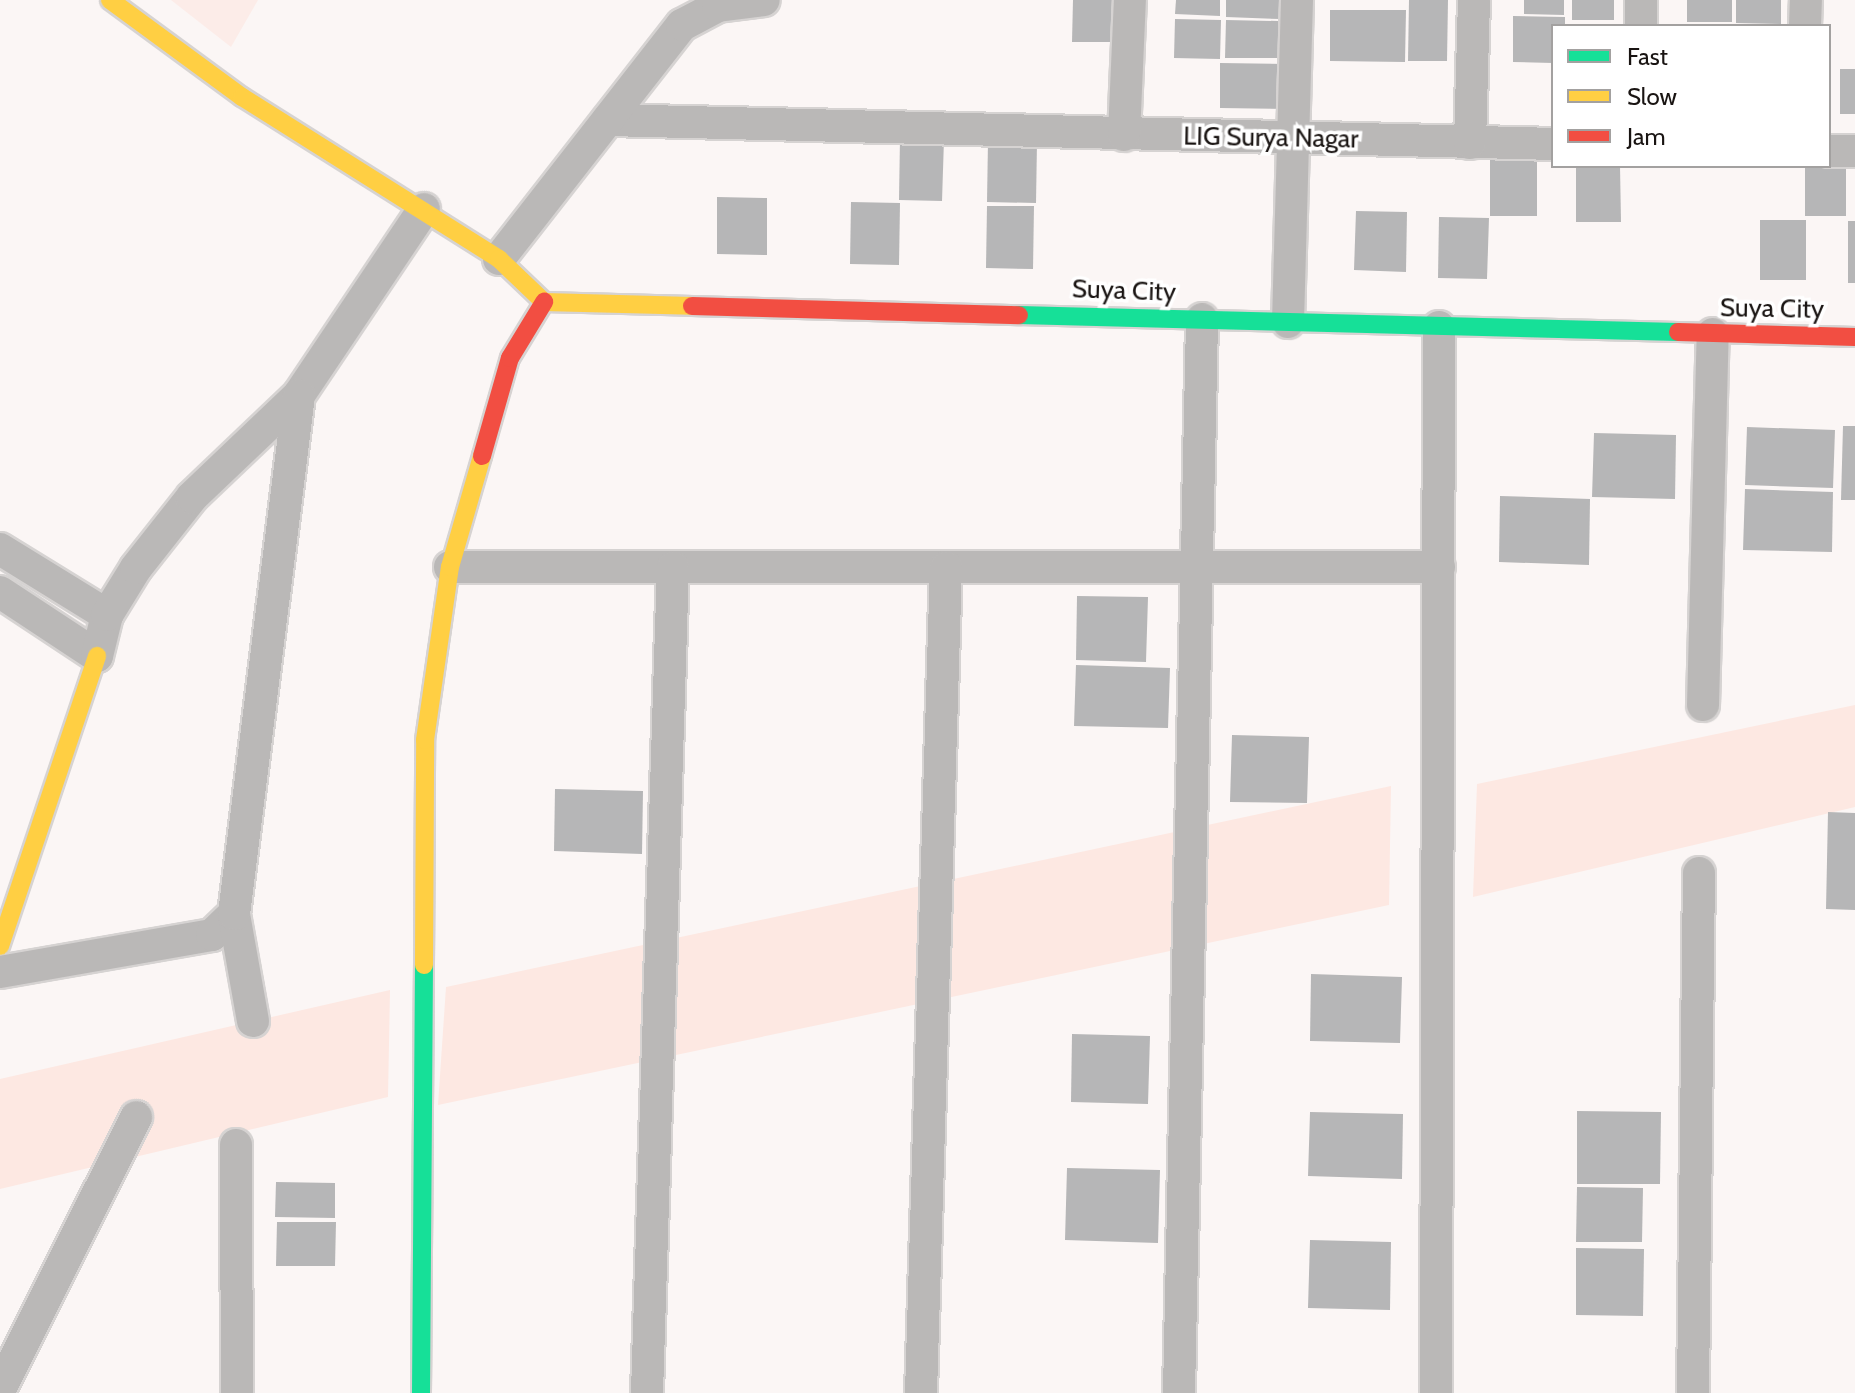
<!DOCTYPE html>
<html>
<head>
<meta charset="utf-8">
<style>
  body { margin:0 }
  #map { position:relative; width:1855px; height:1393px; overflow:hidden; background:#fbf6f5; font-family:Cabin,sans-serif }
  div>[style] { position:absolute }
  .built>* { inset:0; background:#fcece8 }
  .green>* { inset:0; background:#fde8e2 }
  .building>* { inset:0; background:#b6b6b7 }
  .roads { filter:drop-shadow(2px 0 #d6d3d2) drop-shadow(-2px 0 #d6d3d2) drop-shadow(0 2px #d6d3d2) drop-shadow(0 -2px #d6d3d2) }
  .street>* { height:32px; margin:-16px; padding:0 16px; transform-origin:16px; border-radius:16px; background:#bab8b7 }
  .fast>* { height:18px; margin:-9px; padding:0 9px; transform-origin:9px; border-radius:9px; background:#16e098 }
  .slow>* { height:18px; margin:-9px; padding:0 9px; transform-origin:9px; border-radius:9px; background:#ffcf43 }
  .jam>* { height:18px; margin:-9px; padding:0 9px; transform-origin:9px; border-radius:9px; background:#f24e42 }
  span { translate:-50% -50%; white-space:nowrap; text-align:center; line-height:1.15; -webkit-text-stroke:7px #fff; paint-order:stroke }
  .street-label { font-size:26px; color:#191412 }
  .legend { position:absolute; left:1551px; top:24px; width:280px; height:144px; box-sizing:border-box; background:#fff; border:2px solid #a3a1a0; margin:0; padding:10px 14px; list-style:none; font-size:24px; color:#191412 }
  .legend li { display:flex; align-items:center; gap:16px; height:40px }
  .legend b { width:40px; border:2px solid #a3a1a0 }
</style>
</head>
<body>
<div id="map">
  <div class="built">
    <div style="clip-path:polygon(171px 0,258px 0,231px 47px)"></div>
  </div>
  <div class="green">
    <div style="clip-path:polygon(1855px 705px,1855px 807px,1473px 897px,1477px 784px)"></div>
    <div style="clip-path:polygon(1391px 786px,1389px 905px,438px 1105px,446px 987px)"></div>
    <div style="clip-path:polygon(390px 990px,388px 1097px,0 1189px,0 1079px)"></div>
  </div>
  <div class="building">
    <div style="clip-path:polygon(1073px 0,1122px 0,1121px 42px,1072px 42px)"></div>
    <div style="clip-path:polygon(1176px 0,1220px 0,1220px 16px,1175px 14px)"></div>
    <div style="clip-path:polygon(1226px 0,1281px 0,1280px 19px,1226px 17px)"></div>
    <div style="clip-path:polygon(1409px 0,1448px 0,1447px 61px,1408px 61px)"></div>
    <div style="clip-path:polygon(1524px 0,1564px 0,1564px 15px,1524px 14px)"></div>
    <div style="clip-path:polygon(1572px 0,1614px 0,1614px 20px,1572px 20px)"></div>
    <div style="clip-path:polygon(1687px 0,1732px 0,1732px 22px,1687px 22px)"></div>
    <div style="clip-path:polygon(1736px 0,1781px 0,1781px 24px,1736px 23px)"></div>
    <div style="clip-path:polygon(1330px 10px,1406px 10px,1405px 62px,1330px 61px)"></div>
    <div style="clip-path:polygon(1513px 16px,1565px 17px,1565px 26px,1553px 26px,1553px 63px,1513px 62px)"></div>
    <div style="clip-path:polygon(1175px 19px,1221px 20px,1220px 59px,1174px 58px)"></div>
    <div style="clip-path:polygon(1226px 20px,1278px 21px,1278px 58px,1225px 58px)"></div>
    <div style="clip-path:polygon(1220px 63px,1285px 64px,1285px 109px,1220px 108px)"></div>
    <div style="clip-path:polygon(1840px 69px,1855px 69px,1855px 114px,1840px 114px)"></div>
    <div style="clip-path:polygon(900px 138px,944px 139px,942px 201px,899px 200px)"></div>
    <div style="clip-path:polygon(988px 141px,1037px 142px,1036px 203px,987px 202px)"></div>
    <div style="clip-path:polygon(1490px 158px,1537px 158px,1537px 216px,1490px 216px)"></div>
    <div style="clip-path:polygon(1846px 163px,1846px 216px,1805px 216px,1805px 166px)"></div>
    <div style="clip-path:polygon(1576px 166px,1620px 166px,1621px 222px,1576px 222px)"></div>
    <div style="clip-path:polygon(717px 197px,767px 198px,767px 255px,717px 254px)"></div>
    <div style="clip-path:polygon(851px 202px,900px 203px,899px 265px,850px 264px)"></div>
    <div style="clip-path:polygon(987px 206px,1034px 206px,1033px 269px,986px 268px)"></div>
    <div style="clip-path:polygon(1356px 211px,1407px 212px,1406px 272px,1354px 270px)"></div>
    <div style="clip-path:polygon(1439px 217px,1489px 218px,1487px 279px,1438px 278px)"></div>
    <div style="clip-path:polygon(1760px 220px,1806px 220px,1806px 280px,1760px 280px)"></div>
    <div style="clip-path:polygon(1848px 221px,1855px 221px,1855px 283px,1848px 283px)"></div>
    <div style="clip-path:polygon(1843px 426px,1855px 426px,1855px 500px,1841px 500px)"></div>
    <div style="clip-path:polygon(1747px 427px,1835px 430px,1833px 488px,1745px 485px)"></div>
    <div style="clip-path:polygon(1594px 433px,1676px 435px,1675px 499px,1592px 497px)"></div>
    <div style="clip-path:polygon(1745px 489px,1833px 492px,1832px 552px,1743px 550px)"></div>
    <div style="clip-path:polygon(1500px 496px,1590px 499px,1589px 565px,1499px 562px)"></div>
    <div style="clip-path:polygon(1077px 596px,1148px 597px,1146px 662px,1076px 660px)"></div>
    <div style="clip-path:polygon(1076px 665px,1170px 668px,1168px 728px,1074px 726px)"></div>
    <div style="clip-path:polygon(1232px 735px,1309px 737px,1307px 803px,1230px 802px)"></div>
    <div style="clip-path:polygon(555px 789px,643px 791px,642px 854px,554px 851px)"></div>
    <div style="clip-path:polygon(1828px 812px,1855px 813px,1855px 910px,1826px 909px)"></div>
    <div style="clip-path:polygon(1311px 974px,1402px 977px,1400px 1043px,1310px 1041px)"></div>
    <div style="clip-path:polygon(1072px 1034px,1150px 1036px,1148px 1104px,1071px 1102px)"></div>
    <div style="clip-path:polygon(1577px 1111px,1661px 1112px,1660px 1184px,1577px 1184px)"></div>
    <div style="clip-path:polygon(1310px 1112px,1403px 1114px,1402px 1179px,1308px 1176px)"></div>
    <div style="clip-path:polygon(1067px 1168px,1160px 1170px,1158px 1243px,1065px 1240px)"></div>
    <div style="clip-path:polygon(276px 1182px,335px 1183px,335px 1218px,275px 1217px)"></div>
    <div style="clip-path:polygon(1577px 1187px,1643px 1188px,1642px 1242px,1576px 1242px)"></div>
    <div style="clip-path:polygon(277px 1222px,336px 1222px,335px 1266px,276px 1266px)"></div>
    <div style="clip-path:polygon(1310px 1240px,1391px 1242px,1390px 1310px,1308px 1308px)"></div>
    <div style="clip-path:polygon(1576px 1248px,1644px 1249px,1643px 1316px,1576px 1315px)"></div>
  </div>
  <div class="roads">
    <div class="street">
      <div style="left:1641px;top:26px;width:26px;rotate:-90deg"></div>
      <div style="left:1805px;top:26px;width:26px;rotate:-88deg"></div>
      <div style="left:608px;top:120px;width:945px;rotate:1.45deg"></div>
      <div style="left:1124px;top:135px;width:135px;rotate:-87.5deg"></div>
      <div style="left:1470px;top:143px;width:143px;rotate:-88.4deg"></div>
      <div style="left:1829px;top:151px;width:26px"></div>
      <div style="left:499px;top:259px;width:297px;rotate:-52deg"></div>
      <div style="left:682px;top:25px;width:41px;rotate:-27.8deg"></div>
      <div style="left:718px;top:6px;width:46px;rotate:-7.4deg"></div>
      <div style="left:1288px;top:322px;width:322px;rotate:-88.4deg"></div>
      <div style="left:0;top:549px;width:126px;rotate:31.7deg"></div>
      <div style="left:450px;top:567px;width:989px"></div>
      <div style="left:0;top:592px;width:116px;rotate:33.4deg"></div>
      <div style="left:97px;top:656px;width:42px;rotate:-76.3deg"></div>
      <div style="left:107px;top:615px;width:55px;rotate:-58.3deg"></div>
      <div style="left:136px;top:568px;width:90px;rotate:-51.7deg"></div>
      <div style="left:192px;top:497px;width:148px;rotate:-43.6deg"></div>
      <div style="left:299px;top:395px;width:224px;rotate:-56.1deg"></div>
      <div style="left:1703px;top:705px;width:371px;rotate:-88.5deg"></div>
      <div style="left:0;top:972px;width:215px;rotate:-9.9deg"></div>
      <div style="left:212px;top:935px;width:30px;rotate:-44deg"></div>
      <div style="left:253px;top:1021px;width:109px;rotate:-100.1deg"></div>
      <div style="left:234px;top:914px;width:523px;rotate:-82.86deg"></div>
      <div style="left:236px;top:1145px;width:248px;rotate:89.8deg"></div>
      <div style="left:0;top:1389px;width:304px;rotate:-63.4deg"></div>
      <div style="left:647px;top:1393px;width:826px;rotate:-88.2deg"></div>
      <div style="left:921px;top:1393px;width:826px;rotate:-88.27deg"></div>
      <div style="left:1179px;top:1393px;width:1074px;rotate:-88.77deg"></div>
      <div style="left:1436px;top:1393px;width:1066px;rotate:-89.84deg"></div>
      <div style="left:1693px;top:1393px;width:520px;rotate:-89.34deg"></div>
    </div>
    <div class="fast">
      <div style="left:1019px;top:315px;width:659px;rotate:1.48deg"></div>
      <div style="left:421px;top:1393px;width:428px;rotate:-89.6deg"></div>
    </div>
    <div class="slow">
      <div style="left:110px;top:0;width:164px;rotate:36.3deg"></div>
      <div style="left:242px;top:97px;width:304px;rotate:32.2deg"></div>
      <div style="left:499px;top:259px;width:62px;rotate:43.7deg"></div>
      <div style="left:544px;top:302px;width:148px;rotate:1.5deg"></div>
      <div style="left:0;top:946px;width:306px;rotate:-71.5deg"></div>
      <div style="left:424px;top:965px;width:225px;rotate:-89.7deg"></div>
      <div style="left:425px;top:740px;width:175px;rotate:-81.8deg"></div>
      <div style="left:450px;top:567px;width:116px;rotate:-73.9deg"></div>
    </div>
    <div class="jam">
      <div style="left:692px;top:306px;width:327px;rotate:1.6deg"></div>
      <div style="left:1678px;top:332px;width:177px;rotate:1.6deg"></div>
      <div style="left:482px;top:456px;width:102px;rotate:-74.1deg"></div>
      <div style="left:510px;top:358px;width:66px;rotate:-58.7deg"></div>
    </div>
  </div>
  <div class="street-label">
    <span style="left:1271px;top:138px;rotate:1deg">LIG Surya Nagar</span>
    <span style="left:1124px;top:291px;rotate:2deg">Suya City</span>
    <span style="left:1772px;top:309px;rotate:1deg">Suya City</span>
  </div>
  <ul class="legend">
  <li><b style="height:10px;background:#16e098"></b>Fast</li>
  <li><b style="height:10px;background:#ffcf43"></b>Slow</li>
  <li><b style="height:10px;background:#f24e42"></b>Jam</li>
  </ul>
</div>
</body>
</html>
